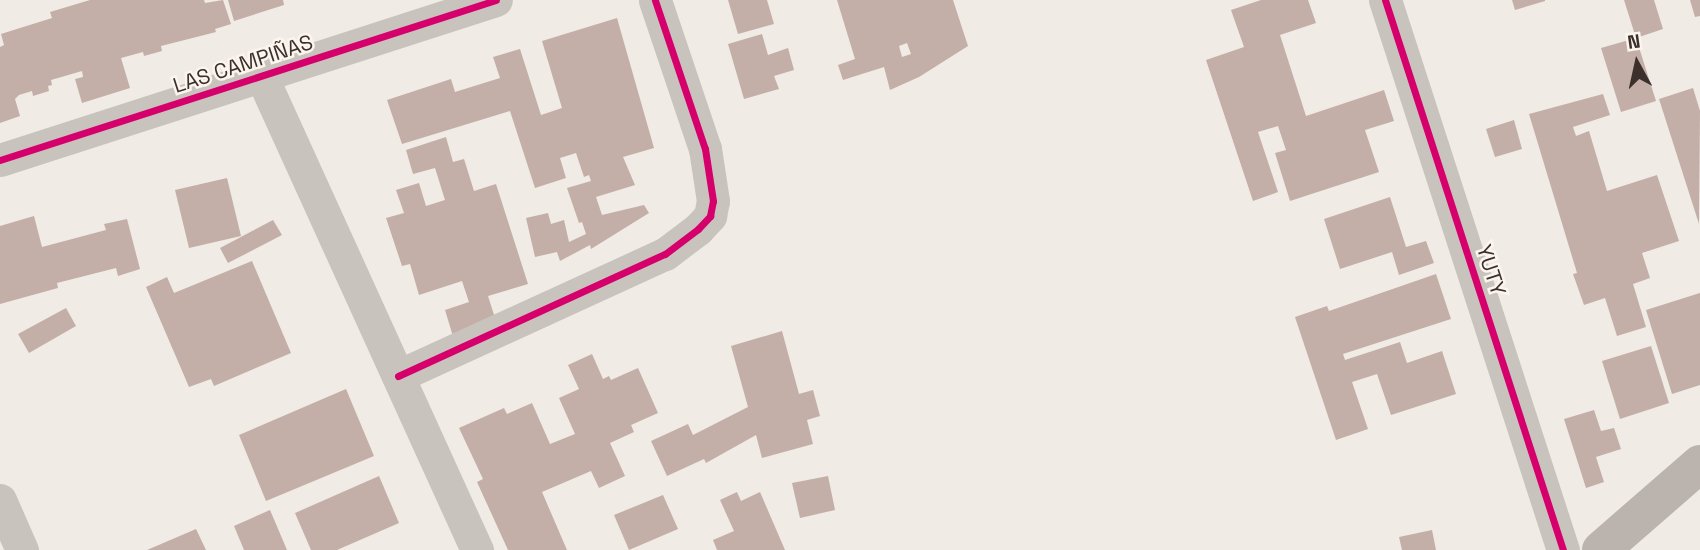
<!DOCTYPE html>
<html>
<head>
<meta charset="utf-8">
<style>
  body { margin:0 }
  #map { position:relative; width:1700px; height:550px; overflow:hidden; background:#f0ebe5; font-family:"Space Grotesk",sans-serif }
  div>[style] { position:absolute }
  .building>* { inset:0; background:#c3afa7 }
  .street>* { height:33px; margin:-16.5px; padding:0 16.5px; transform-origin:16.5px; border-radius:16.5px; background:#c9c3be }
  .secondary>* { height:38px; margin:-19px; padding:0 19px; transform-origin:19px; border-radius:19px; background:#bab3ae }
  .cycleway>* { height:7px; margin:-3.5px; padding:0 3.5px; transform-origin:3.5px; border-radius:3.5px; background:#d6006c }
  span { translate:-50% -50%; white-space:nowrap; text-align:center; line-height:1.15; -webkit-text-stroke:5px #fbf5ee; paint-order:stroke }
  .street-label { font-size:21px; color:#3b302b }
  .north { position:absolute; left:1602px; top:28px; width:70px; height:70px; -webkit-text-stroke:5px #fbf5ee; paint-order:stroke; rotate:352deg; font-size:19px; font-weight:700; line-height:28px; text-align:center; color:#3b302b }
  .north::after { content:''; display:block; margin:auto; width:24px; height:32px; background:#3b302b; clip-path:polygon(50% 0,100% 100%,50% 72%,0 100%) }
</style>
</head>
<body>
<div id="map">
  <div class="building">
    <div style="clip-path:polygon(90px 0,204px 0,205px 3px,223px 0,231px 24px,215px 29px,216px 32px,161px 46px,162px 51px,144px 56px,143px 52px,121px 58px,130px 88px,82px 103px,75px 79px,83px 77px,82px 71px,51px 80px,52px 85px,48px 86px,49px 91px,33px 96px,32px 91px,19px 95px,15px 99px,20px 116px,0 123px,0 47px,4px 45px,1px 34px,52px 18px,50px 12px)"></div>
    <div style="clip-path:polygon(228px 0,283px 0,284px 5px,234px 21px)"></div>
    <div style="clip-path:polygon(728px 0,767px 0,774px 24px,738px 34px)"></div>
    <div style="clip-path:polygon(evenodd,837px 0,953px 0,968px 46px,919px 77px,890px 90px,884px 67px,843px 80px,838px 65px,855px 59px,837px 0,907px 43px,911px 54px,902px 57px,899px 46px,907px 43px)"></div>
    <div style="clip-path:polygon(1261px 0,1308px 0,1316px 23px,1280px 35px,1306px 116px,1384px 90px,1394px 121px,1365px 130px,1379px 172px,1290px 201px,1275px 153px,1286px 150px,1278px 126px,1258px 132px,1278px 192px,1253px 201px,1206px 60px,1244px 47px,1231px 10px)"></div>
    <div style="clip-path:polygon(1512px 0,1545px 0,1545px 1px,1515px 10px)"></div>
    <div style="clip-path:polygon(1624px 0,1654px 0,1663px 29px,1636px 38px,1656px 101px,1621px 112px,1601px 48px,1636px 38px)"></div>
    <div style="clip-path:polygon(1690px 0,1700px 0,1700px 16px,1695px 17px)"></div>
    <div style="clip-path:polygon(617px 18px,654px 148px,623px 157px,635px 185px,596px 197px,602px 215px,644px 205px,649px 213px,591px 249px,590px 245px,560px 261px,557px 252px,535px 257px,526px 218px,548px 213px,551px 224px,564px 220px,569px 242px,586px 234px,582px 222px,579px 223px,567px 188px,591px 181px,589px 175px,584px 177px,576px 153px,560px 158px,566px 178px,535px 188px,510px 111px,402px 144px,387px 100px,451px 79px,455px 92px,500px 78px,493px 57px,520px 49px,541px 115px,562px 108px,542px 41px)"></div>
    <div style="clip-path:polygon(762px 34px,768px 55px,788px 48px,794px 70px,774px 76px,779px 89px,744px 99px,728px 44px)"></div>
    <div style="clip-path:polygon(1693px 88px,1700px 111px,1699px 224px,1659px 99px)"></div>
    <div style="clip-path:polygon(1603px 94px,1610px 115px,1573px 127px,1576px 136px,1589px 131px,1607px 191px,1657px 175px,1679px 241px,1642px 253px,1650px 278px,1633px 284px,1646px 327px,1617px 336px,1605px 298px,1584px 305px,1573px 274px,1577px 273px,1529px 114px)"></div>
    <div style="clip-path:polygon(1514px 120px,1522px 149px,1495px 157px,1486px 129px)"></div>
    <div style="clip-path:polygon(446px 137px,453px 162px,464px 159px,474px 191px,496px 184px,528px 284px,488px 296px,495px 318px,455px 343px,445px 310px,469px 302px,462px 281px,419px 295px,410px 264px,402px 266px,386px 218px,404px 213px,396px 190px,419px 183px,426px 206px,445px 200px,435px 168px,413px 174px,406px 150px)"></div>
    <div style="clip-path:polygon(227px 178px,241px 236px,189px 248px,175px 190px)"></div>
    <div style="clip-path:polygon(1390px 197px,1406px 247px,1426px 241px,1434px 263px,1399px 275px,1392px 252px,1340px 269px,1324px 219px)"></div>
    <div style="clip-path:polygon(34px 216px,42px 247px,106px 230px,104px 224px,127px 219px,140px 269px,118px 276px,116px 268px,57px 283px,58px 288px,0 304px,0 226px)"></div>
    <div style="clip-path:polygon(273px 220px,282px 235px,228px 263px,220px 248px)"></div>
    <div style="clip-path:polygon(252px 261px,291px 353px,214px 386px,211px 379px,189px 387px,146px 287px,167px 277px,174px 293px)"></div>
    <div style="clip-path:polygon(1436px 274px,1451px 319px,1343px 354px,1345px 360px,1400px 342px,1407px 363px,1442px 351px,1456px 394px,1391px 415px,1377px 374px,1352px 382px,1368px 429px,1336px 440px,1295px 317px,1327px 306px,1329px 311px)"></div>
    <div style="clip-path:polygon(1700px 293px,1700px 385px,1672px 394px,1646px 310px)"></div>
    <div style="clip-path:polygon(66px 308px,76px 326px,29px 353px,18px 334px)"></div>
    <div style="clip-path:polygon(782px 331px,799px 394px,813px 390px,820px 416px,807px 420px,813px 444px,762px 458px,756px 435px,706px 463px,704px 459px,667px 476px,651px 441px,688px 424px,693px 435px,748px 407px,731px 346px)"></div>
    <div style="clip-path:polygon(1651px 346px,1669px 403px,1620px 419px,1602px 361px)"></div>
    <div style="clip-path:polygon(592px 354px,603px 379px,609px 376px,611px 380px,638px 368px,658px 413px,631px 425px,634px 432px,610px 443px,625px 476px,599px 488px,591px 471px,542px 492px,567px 550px,508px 550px,477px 482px,483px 479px,459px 428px,504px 408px,507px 414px,532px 403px,550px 444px,575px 434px,559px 398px,579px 389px,568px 365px)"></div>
    <div style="clip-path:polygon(346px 389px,374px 456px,266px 501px,239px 435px)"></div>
    <div style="clip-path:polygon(1594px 410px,1601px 431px,1614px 428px,1621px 449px,1596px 457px,1604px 482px,1586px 488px,1564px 419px)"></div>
    <div style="clip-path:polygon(379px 476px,399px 523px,337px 550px,311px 550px,295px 513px)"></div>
    <div style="clip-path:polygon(828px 476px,835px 510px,800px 518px,792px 483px)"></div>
    <div style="clip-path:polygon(737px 492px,741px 501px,760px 492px,785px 550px,717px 550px,713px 540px,734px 531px,720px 500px)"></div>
    <div style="clip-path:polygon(663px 495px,678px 529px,629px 550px,614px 515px)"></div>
    <div style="clip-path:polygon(270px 510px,287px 550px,244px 550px,234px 526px)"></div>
    <div style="clip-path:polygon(196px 529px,206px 550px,147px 550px)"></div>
    <div style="clip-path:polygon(1432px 530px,1436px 550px,1402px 550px,1399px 537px)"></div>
  </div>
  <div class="street">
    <div style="left:1385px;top:0;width:578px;rotate:72.07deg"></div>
    <div style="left:262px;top:77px;width:520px;rotate:65.56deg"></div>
    <div style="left:0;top:160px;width:521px;rotate:-17.88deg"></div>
    <div style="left:398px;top:376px;width:294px;rotate:-24.6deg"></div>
    <div style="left:665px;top:254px;width:41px;rotate:-37.1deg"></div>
    <div style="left:698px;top:229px;width:18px;rotate:-47deg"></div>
    <div style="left:710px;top:216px;width:15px;rotate:-79deg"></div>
    <div style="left:713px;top:201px;width:53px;rotate:-98.7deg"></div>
    <div style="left:705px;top:149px;width:157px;rotate:-108.6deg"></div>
    <div style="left:0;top:500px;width:55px;rotate:66.3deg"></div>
  </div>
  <div class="secondary">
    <div style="left:1601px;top:550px;width:131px;rotate:-41deg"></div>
  </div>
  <div class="cycleway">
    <div style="left:1385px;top:0;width:578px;rotate:72.07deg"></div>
    <div style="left:0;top:160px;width:521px;rotate:-17.88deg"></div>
    <div style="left:398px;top:376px;width:294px;rotate:-24.6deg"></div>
    <div style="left:665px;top:254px;width:41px;rotate:-37.1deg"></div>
    <div style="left:698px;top:229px;width:18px;rotate:-47deg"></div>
    <div style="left:710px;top:216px;width:15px;rotate:-79deg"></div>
    <div style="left:713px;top:201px;width:53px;rotate:-98.7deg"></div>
    <div style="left:705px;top:149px;width:157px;rotate:-108.6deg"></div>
  </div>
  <div class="street-label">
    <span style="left:243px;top:64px;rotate:-18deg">LAS CAMPIÑAS</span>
    <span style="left:1491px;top:270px;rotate:72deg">YUTY</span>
  </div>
  <div class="north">N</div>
</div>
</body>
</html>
